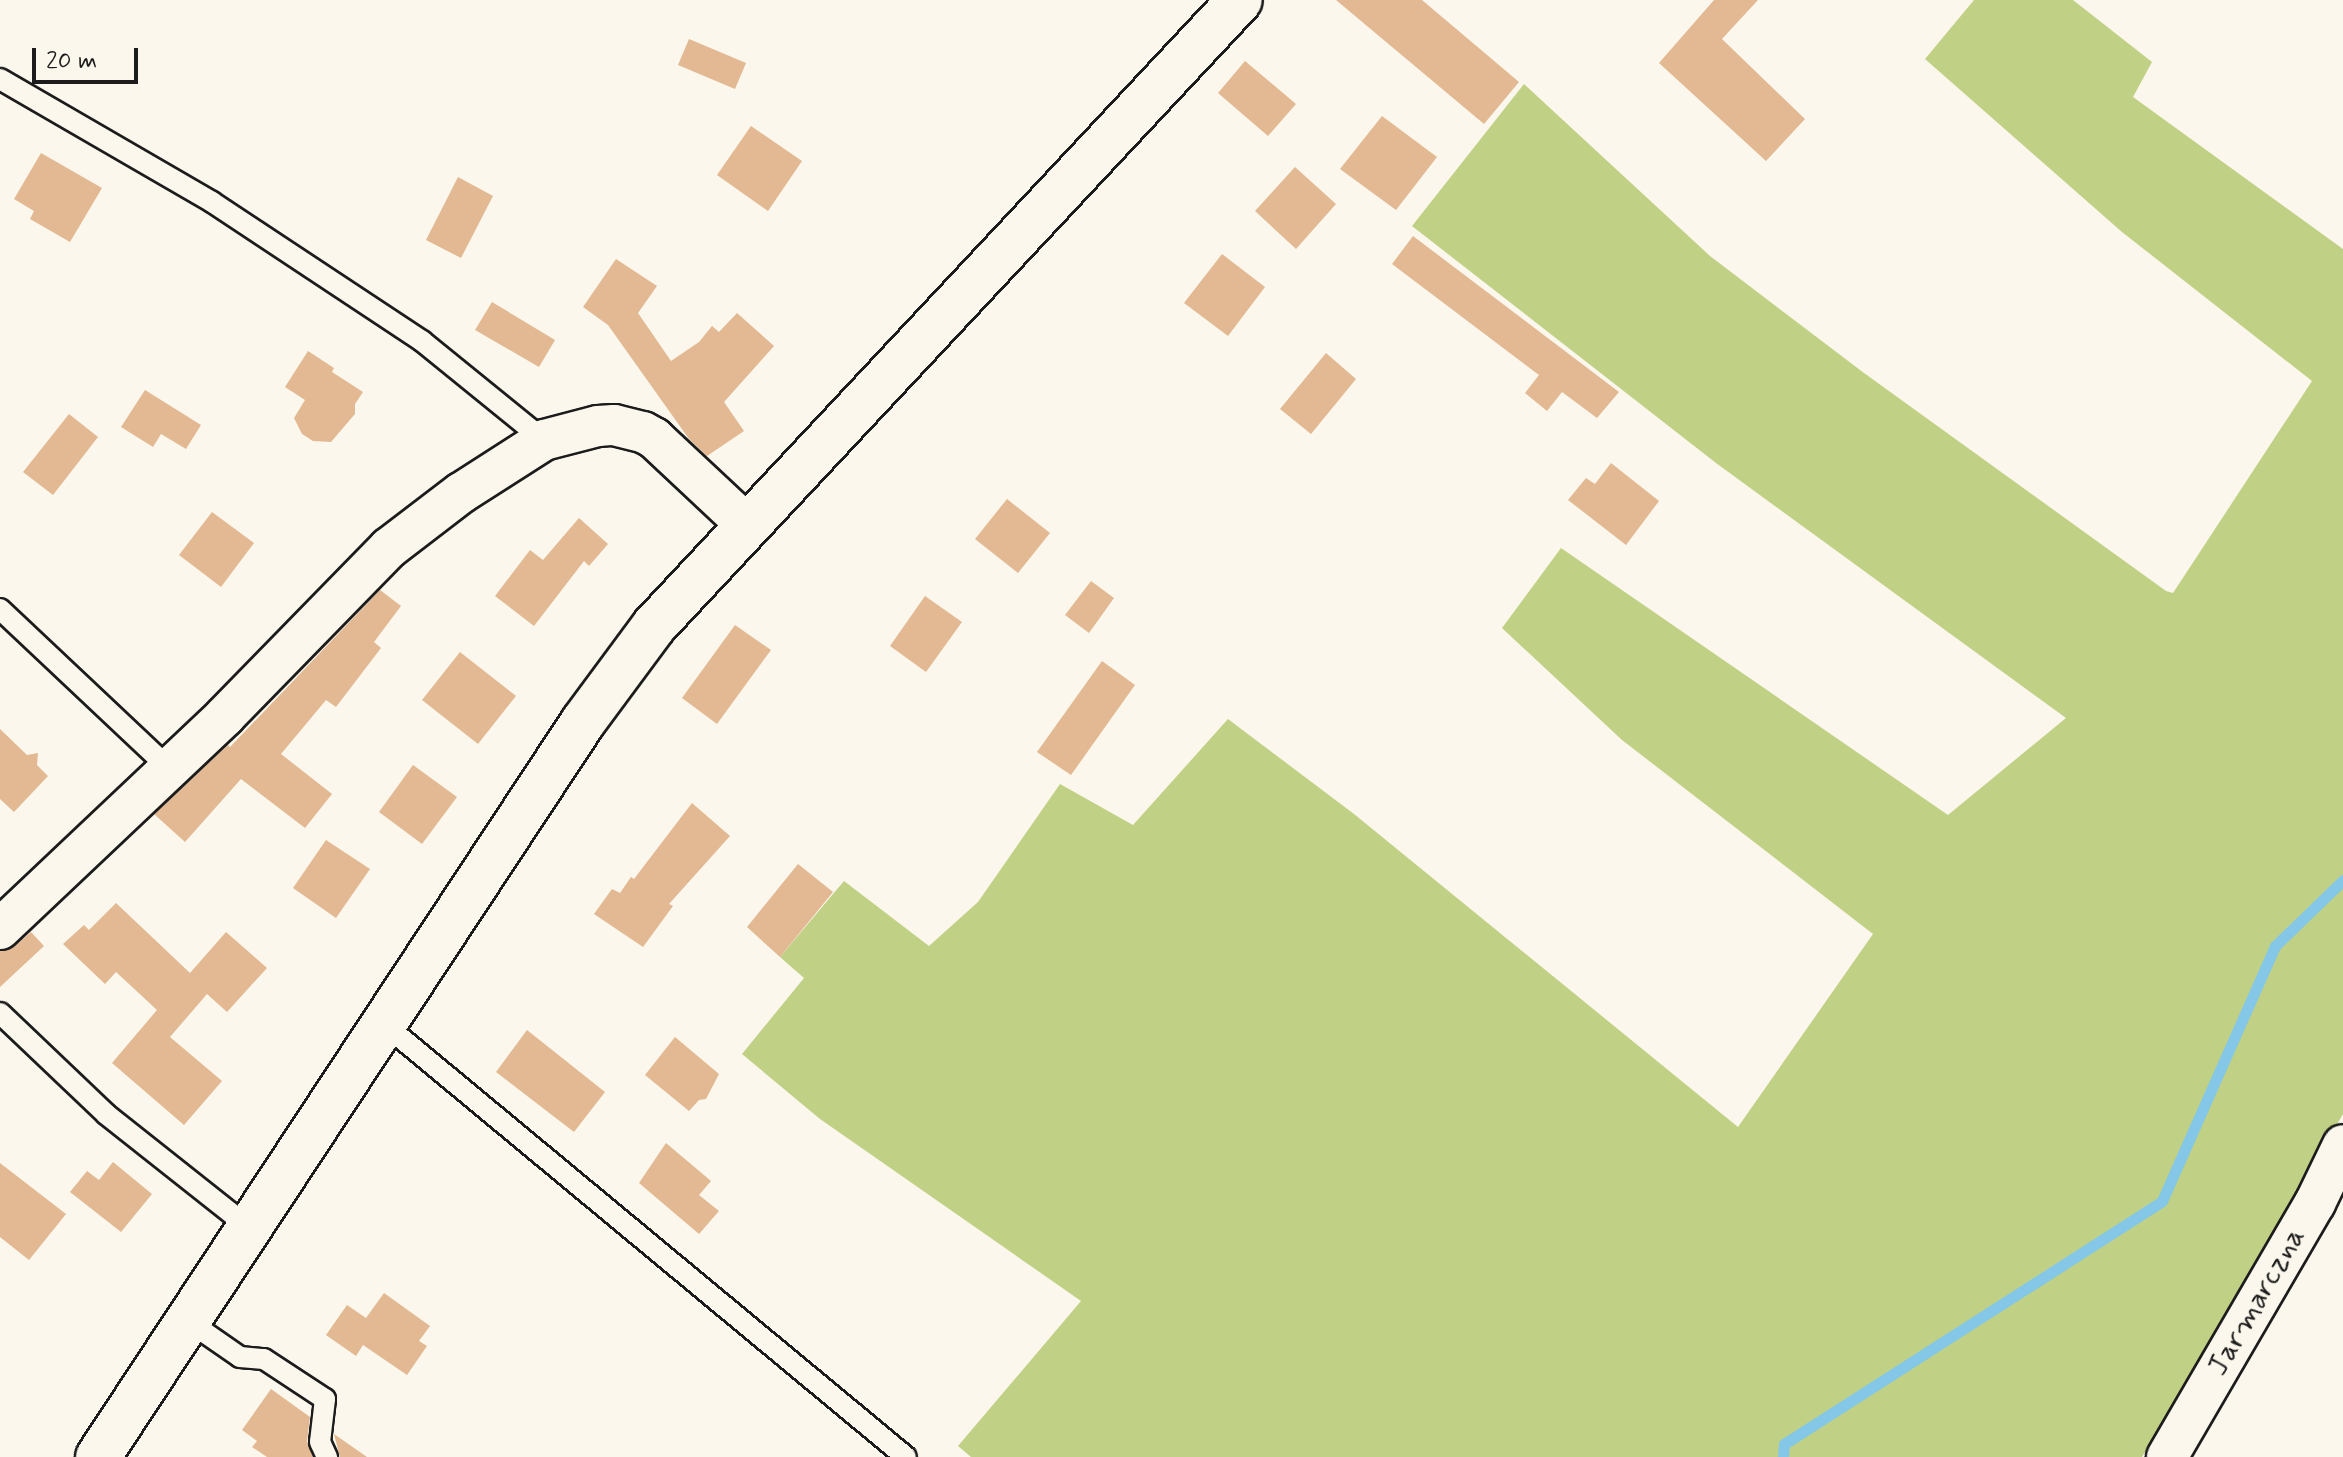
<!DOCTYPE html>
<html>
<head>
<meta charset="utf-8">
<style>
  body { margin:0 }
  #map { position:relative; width:2343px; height:1457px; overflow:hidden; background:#fbf7ec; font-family:Mynerve,sans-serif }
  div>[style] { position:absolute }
  .green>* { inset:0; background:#c0d185 }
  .stream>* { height:11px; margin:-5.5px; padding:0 5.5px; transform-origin:5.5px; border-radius:5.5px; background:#85c7e6 }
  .building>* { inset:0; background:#e2b992 }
  .roads { filter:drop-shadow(2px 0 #1c1c1c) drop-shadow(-2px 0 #1c1c1c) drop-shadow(0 2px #1c1c1c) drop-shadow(0 -2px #1c1c1c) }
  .service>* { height:20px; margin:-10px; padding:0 10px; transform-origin:10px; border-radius:10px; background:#fbf7ec }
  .minor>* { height:40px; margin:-20px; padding:0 20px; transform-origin:20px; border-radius:20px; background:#fbf7ec }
  .tertiary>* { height:44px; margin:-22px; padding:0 22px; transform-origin:22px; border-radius:22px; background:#fbf7ec }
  span { translate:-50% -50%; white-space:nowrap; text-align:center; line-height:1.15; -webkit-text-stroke:7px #fbf7ec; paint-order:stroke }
  .street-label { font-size:30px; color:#1c1c1c }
  .scale { position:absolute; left:32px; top:48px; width:106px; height:36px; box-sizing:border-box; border:4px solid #1c1c1c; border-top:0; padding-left:10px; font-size:24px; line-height:28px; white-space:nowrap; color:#1c1c1c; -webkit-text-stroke:6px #fbf7ec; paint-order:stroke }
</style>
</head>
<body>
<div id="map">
  <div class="green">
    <div style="clip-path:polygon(1974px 0,2073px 0,2152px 62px,2133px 97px,2343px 249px,2343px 1114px,2142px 1457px,971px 1457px,958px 1446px,1081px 1301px,820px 1119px,742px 1054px,804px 978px,780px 957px,844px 881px,929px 946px,978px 902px,1060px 784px,1133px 825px,1228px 719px,1354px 814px,1738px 1127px,1873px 934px,1622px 740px,1502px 628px,1561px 548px,1948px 815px,2066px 718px,1716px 463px,1412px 226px,1524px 84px,1710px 256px,1864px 373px,2166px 591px,2173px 593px,2312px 381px,2122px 232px,1925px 59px)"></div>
  </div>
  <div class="stream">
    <div style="left:1783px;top:1457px;width:13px;rotate:-86deg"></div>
    <div style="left:1784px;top:1444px;width:449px;rotate:-32.7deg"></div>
    <div style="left:2162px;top:1201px;width:279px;rotate:-66.1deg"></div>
    <div style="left:2275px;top:946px;width:95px;rotate:-44.1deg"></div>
  </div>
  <div class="building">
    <div style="clip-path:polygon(1336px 0,1422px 0,1519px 82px,1484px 124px)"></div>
    <div style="clip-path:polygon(1714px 0,1758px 0,1722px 39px,1805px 119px,1766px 161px,1659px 63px)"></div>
    <div style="clip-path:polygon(689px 39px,746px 63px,735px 89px,678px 65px)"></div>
    <div style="clip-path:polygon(1245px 61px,1296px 104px,1268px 136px,1218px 93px)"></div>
    <div style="clip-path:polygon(1382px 116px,1437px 157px,1396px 210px,1340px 169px)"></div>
    <div style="clip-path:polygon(751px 126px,802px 161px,768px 211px,717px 175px)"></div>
    <div style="clip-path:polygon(41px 153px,102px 188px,70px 242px,30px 219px,34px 211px,14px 199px)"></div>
    <div style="clip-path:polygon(1295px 167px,1336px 204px,1296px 249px,1255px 211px)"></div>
    <div style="clip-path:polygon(458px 177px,493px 196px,461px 258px,426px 240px)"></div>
    <div style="clip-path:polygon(1413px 236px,1619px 392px,1597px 418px,1562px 392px,1547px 411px,1525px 393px,1539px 375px,1392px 264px)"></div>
    <div style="clip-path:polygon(1222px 254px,1265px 287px,1228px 336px,1184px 303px)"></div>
    <div style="clip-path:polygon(616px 259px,657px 286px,638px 313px,671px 361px,699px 342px,712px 326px,719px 332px,737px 313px,774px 346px,724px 402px,744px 431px,707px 456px,689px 439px,608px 325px,583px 307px)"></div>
    <div style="clip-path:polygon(492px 302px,555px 340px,539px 367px,475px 330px)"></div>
    <div style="clip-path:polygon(308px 351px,334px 368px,332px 372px,363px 392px,355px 404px,355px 414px,331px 442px,313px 441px,302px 434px,294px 418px,305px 400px,285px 387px)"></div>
    <div style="clip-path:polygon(1326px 353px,1356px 379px,1311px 434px,1280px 409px)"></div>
    <div style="clip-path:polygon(145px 390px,201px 425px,186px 449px,161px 434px,153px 447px,121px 427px)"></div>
    <div style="clip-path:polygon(69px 414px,98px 437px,53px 495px,23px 472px)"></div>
    <div style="clip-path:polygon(1611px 463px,1659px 501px,1626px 545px,1568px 500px,1586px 478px,1595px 484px)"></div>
    <div style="clip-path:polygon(1007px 499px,1050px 533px,1018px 573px,975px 539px)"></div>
    <div style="clip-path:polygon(212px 512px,254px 543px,221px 587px,179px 555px)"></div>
    <div style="clip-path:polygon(579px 518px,608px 544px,589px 566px,584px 561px,534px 626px,495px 596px,530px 550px,543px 560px)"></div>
    <div style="clip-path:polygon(1091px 581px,1114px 598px,1089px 633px,1065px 615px)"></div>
    <div style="clip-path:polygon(380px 590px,401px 606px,374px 642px,381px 648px,336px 707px,326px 700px,281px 754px,332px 794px,305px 828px,241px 779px,185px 842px,154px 814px,228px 745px,230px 747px)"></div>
    <div style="clip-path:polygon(925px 596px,962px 622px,926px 672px,890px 646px)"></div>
    <div style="clip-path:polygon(735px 625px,771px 650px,717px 724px,682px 698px)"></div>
    <div style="clip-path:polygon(460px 652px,516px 696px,478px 744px,422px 700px)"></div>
    <div style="clip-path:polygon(1102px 661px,1135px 685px,1071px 775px,1037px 752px)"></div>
    <div style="clip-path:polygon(0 729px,27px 755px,38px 753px,37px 765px,48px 776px,14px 812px,0 799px)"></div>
    <div style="clip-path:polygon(413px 765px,457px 797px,422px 844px,379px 812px)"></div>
    <div style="clip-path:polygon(692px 803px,730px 836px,669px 904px,673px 906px,643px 947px,594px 914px,612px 889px,620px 893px,631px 877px,634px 879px)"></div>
    <div style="clip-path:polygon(326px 840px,370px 869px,336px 918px,293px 888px)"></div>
    <div style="clip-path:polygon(798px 864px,833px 892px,780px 957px,747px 927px)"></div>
    <div style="clip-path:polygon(116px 903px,190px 973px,226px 932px,267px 968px,227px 1012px,207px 994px,170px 1037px,222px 1081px,184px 1125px,112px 1063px,157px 1010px,116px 972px,105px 984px,63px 944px,84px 925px,89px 930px)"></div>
    <div style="clip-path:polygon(31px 932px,44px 946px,0 987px,0 951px,15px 946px)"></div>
    <div style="clip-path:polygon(527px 1030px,605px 1092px,574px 1132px,496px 1072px)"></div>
    <div style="clip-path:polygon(675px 1037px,719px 1074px,706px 1099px,699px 1100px,689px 1111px,645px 1075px)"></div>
    <div style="clip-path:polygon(666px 1143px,711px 1181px,699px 1195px,719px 1211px,699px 1234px,639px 1183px)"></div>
    <div style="clip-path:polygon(113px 1162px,152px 1194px,121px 1232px,70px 1192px,87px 1171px,99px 1180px)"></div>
    <div style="clip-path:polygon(0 1163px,66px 1214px,29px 1260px,0 1237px)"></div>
    <div style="clip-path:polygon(384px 1293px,430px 1326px,419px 1341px,427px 1346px,407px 1375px,363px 1345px,356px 1356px,326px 1335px,347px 1305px,366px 1318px)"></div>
    <div style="clip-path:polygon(271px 1389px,310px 1417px,307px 1441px,313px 1457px,267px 1457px,252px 1447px,257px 1441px,242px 1430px)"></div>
    <div style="clip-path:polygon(334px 1434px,367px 1457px,340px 1457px)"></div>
  </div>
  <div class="roads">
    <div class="service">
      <div style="left:0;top:79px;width:245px;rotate:30.1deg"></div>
      <div style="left:212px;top:202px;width:252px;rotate:33.5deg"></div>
      <div style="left:422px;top:341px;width:157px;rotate:39.1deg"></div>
      <div style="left:0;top:609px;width:233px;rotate:43.3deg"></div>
      <div style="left:0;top:1013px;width:146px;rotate:43.6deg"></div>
      <div style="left:106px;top:1114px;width:184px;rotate:38.4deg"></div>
      <div style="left:384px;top:1024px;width:678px;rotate:39.68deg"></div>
      <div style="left:188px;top:1321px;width:63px;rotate:34.7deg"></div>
      <div style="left:240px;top:1357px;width:24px;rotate:5deg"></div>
      <div style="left:264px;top:1359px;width:73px;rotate:33.3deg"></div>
      <div style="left:325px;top:1399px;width:43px;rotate:96.6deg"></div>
      <div style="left:320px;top:1442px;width:17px;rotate:65deg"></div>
    </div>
    <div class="minor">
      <div style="left:0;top:929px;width:310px;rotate:-43.4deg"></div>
      <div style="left:225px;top:716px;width:235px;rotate:-45.7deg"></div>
      <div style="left:389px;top:548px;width:91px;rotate:-37.4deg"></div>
      <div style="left:461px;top:493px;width:98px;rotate:-32.6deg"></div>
      <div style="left:544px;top:440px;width:56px;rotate:-14.5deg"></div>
      <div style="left:598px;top:426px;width:16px;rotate:-4deg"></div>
      <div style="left:614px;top:425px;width:30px;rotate:14deg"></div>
      <div style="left:643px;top:432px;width:13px;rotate:29deg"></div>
      <div style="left:654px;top:438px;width:126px;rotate:43.1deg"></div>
      <div style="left:2167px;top:1457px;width:294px;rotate:-59.8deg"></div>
      <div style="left:2315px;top:1203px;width:64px;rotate:-64.2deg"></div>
    </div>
    <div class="tertiary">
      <div style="left:98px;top:1457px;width:881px;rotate:-56.58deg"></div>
      <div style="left:583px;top:722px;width:119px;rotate:-53.5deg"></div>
      <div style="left:654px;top:626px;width:857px;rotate:-46.89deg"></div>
    </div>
  </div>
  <div class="street-label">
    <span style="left:2257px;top:1302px;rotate:-60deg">Jarmarczna</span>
  </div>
  <div class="scale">20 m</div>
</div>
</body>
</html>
